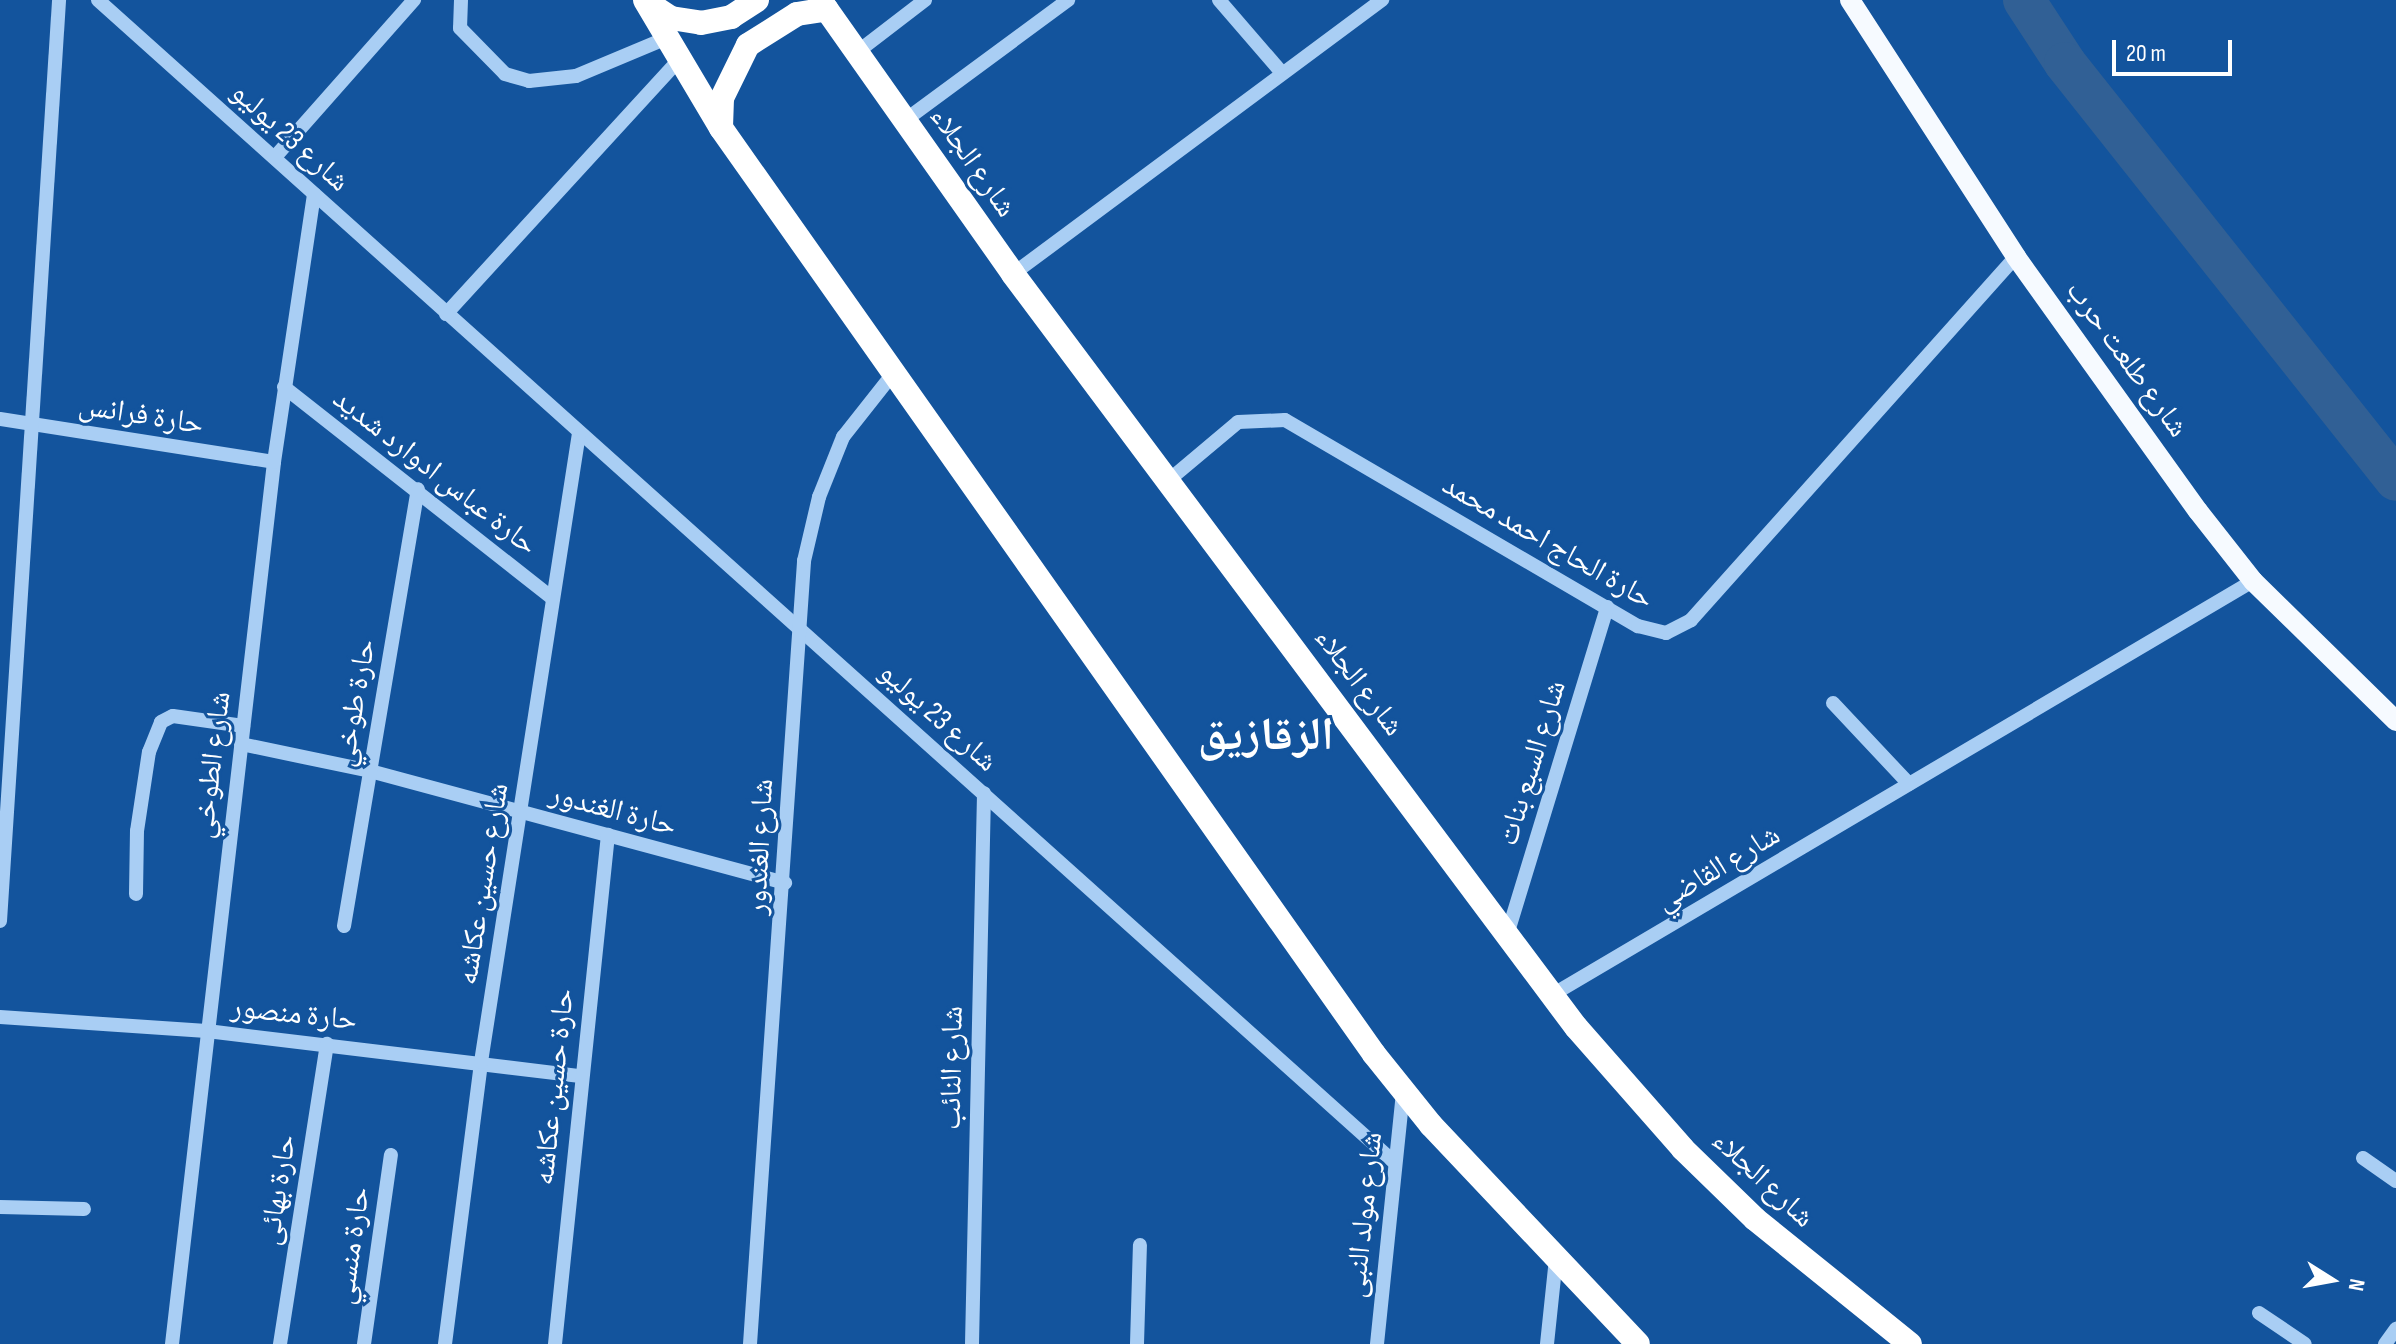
<!DOCTYPE html>
<html>
<head>
<meta charset="utf-8">
<style>
  body { margin:0 }
  #map { position:relative; width:2396px; height:1344px; overflow:hidden; background:#13549d; font-family:"Sofia Sans Condensed","Noto Naskh Arabic",sans-serif }
  div>[style] { position:absolute }
  .canal>* { height:42px; margin:-21px; padding:0 21px; transform-origin:21px; border-radius:21px; background:#316095 }
  .minor>* { height:14px; margin:-7px; padding:0 7px; transform-origin:7px; border-radius:7px; background:#a9cef4 }
  .major>* { height:20px; margin:-10px; padding:0 10px; transform-origin:10px; border-radius:10px; background:#f6faff }
  .highway>* { height:24px; margin:-12px; padding:0 12px; transform-origin:12px; border-radius:12px; background:#fff }
  span { translate:-50% -50%; white-space:nowrap; text-align:center; line-height:1.15; -webkit-text-stroke:6px #13549d; paint-order:stroke }
  .street-label { font-size:30px; color:#fff }
  .town-label { font-size:46px; color:#fff; font-weight:700 }
  .north { position:absolute; left:2292px; top:1240px; width:80px; height:80px; -webkit-text-stroke:6px #13549d; paint-order:stroke; rotate:101deg; font-size:22px; font-weight:700; line-height:32px; text-align:center; color:#fff }
  .north::after { content:''; display:block; margin:auto; width:28px; height:36px; background:#fff; clip-path:polygon(50% 0,100% 100%,50% 72%,0 100%) }
  .scale { position:absolute; left:2112px; top:40px; width:120px; height:36px; box-sizing:border-box; border:4px solid #fff; border-top:0; padding-left:10px; font-size:24px; line-height:28px; white-space:nowrap; color:#fff; -webkit-text-stroke:6px #13549d; paint-order:stroke }
</style>
</head>
<body>
<div id="map">
  <div class="canal">
    <div style="left:2024px;top:0;width:75px;rotate:56.9deg"></div>
    <div style="left:2065px;top:63px;width:532px;rotate:51.56deg"></div>
  </div>
  <div class="minor">
    <div style="left:98px;top:0;width:1741px;rotate:41.88deg"></div>
    <div style="left:461px;top:0;width:28px;rotate:92deg"></div>
    <div style="left:460px;top:28px;width:64px;rotate:45.6deg"></div>
    <div style="left:505px;top:74px;width:25px;rotate:16deg"></div>
    <div style="left:529px;top:81px;width:47px;rotate:-6.1deg"></div>
    <div style="left:576px;top:76px;width:99px;rotate:-22.7deg"></div>
    <div style="left:1219px;top:0;width:96px;rotate:49.2deg"></div>
    <div style="left:856px;top:53px;width:87px;rotate:-37.5deg"></div>
    <div style="left:904px;top:121px;width:204px;rotate:-36.4deg"></div>
    <div style="left:275px;top:157px;width:210px;rotate:-48.5deg"></div>
    <div style="left:1013px;top:274px;width:460px;rotate:-36.6deg"></div>
    <div style="left:446px;top:314px;width:346px;rotate:-47.5deg"></div>
    <div style="left:284px;top:387px;width:342px;rotate:38.2deg"></div>
    <div style="left:0;top:419px;width:277px;rotate:8.9deg"></div>
    <div style="left:1169px;top:480px;width:90px;rotate:-40deg"></div>
    <div style="left:1238px;top:422px;width:47px;rotate:-2.4deg"></div>
    <div style="left:1285px;top:420px;width:409px;rotate:30.3deg"></div>
    <div style="left:1638px;top:626px;width:29px;rotate:14deg"></div>
    <div style="left:1666px;top:633px;width:28px;rotate:-27deg"></div>
    <div style="left:1691px;top:620px;width:487px;rotate:-48.2deg"></div>
    <div style="left:1833px;top:703px;width:111px;rotate:46.8deg"></div>
    <div style="left:241px;top:744px;width:132px;rotate:11.8deg"></div>
    <div style="left:370px;top:771px;width:430px;rotate:15.1deg"></div>
    <div style="left:136px;top:894px;width:63px;rotate:-89.1deg"></div>
    <div style="left:137px;top:831px;width:80px;rotate:-81.4deg"></div>
    <div style="left:149px;top:752px;width:32px;rotate:-68deg"></div>
    <div style="left:161px;top:722px;width:13px;rotate:-27deg"></div>
    <div style="left:173px;top:716px;width:71px;rotate:8.1deg"></div>
    <div style="left:0;top:921px;width:923px;rotate:-86.33deg"></div>
    <div style="left:344px;top:926px;width:443px;rotate:-80.4deg"></div>
    <div style="left:1507px;top:935px;width:343px;rotate:-73deg"></div>
    <div style="left:1552px;top:995px;width:814px;rotate:-30.57deg"></div>
    <div style="left:0;top:1017px;width:207px;rotate:3.9deg"></div>
    <div style="left:207px;top:1031px;width:376px;rotate:6.9deg"></div>
    <div style="left:2363px;top:1158px;width:40px;rotate:34.9deg"></div>
    <div style="left:0;top:1207px;width:84px;rotate:1.4deg"></div>
    <div style="left:2259px;top:1313px;width:55px;rotate:34deg"></div>
    <div style="left:172px;top:1344px;width:888px;rotate:-83.4deg"></div>
    <div style="left:274px;top:462px;width:271px;rotate:-81.5deg"></div>
    <div style="left:280px;top:1344px;width:304px;rotate:-81.1deg"></div>
    <div style="left:364px;top:1344px;width:191px;rotate:-81.9deg"></div>
    <div style="left:445px;top:1344px;width:284px;rotate:-82.7deg"></div>
    <div style="left:481px;top:1062px;width:637px;rotate:-81.14deg"></div>
    <div style="left:555px;top:1344px;width:512px;rotate:-84.06deg"></div>
    <div style="left:750px;top:1344px;width:785px;rotate:-86.05deg"></div>
    <div style="left:804px;top:561px;width:66px;rotate:-76.8deg"></div>
    <div style="left:819px;top:497px;width:65px;rotate:-68.2deg"></div>
    <div style="left:843px;top:437px;width:79px;rotate:-51.7deg"></div>
    <div style="left:972px;top:1344px;width:551px;rotate:-88.75deg"></div>
    <div style="left:1137px;top:1344px;width:99px;rotate:-88.3deg"></div>
    <div style="left:1377px;top:1344px;width:254px;rotate:-84.1deg"></div>
    <div style="left:1547px;top:1344px;width:86px;rotate:-84deg"></div>
    <div style="left:2385px;top:1344px;width:19px;rotate:-54deg"></div>
  </div>
  <div class="major">
    <div style="left:1850px;top:0;width:306px;rotate:57.1deg"></div>
    <div style="left:2016px;top:257px;width:312px;rotate:54.4deg"></div>
    <div style="left:2198px;top:511px;width:89px;rotate:51.8deg"></div>
    <div style="left:2253px;top:581px;width:200px;rotate:44.4deg"></div>
  </div>
  <div class="highway">
    <div style="left:645px;top:0;width:149px;rotate:59.3deg"></div>
    <div style="left:721px;top:128px;width:1133px;rotate:54.81deg"></div>
    <div style="left:1374px;top:1054px;width:91px;rotate:51.2deg"></div>
    <div style="left:1431px;top:1125px;width:301px;rotate:46.6deg"></div>
    <div style="left:820px;top:0;width:335px;rotate:54.8deg"></div>
    <div style="left:1013px;top:274px;width:940px;rotate:53.22deg"></div>
    <div style="left:1576px;top:1027px;width:162px;rotate:48.7deg"></div>
    <div style="left:1683px;top:1149px;width:100px;rotate:44.2deg"></div>
    <div style="left:1755px;top:1219px;width:199px;rotate:38.9deg"></div>
    <div style="left:648px;top:3px;width:27px;rotate:33deg"></div>
    <div style="left:671px;top:18px;width:30px;rotate:9deg"></div>
    <div style="left:701px;top:23px;width:31px;rotate:-11deg"></div>
    <div style="left:731px;top:17px;width:31px;rotate:-33deg"></div>
    <div style="left:721px;top:127px;width:29px;rotate:-88deg"></div>
    <div style="left:722px;top:98px;width:59px;rotate:-63.9deg"></div>
    <div style="left:748px;top:45px;width:58px;rotate:-32.3deg"></div>
    <div style="left:797px;top:14px;width:30px;rotate:-9deg"></div>
  </div>
  <div class="street-label">
    <span style="left:290px;top:137px;rotate:42deg">شارع 23 يوليو</span>
    <span style="left:973px;top:162px;rotate:55deg">شارع الجلاء</span>
    <span style="left:2127px;top:359px;rotate:54deg">شارع طلعت حرب</span>
    <span style="left:141px;top:415px;rotate:9deg">حارة فرانس</span>
    <span style="left:435px;top:472px;rotate:38deg">حارة عباس ادوارد شديد</span>
    <span style="left:1548px;top:542px;rotate:30deg">حارة الحاج احمد محمد</span>
    <span style="left:1359px;top:682px;rotate:53deg">شارع الجلاء</span>
    <span style="left:355px;top:703px;rotate:-80deg">حارة طوخي</span>
    <span style="left:938px;top:717px;rotate:42deg">شارع 23 يوليو</span>
    <span style="left:1532px;top:763px;rotate:-73deg">شارع السبع بنات</span>
    <span style="left:212px;top:765px;rotate:-83deg">شارع الطوخي</span>
    <span style="left:613px;top:810px;rotate:15deg">حارة الغندور</span>
    <span style="left:760px;top:847px;rotate:-87deg">شارع الغندور</span>
    <span style="left:1718px;top:868px;rotate:-31deg">شارع القاضي</span>
    <span style="left:483px;top:884px;rotate:-81deg">شارع حسين عكاشه</span>
    <span style="left:294px;top:1014px;rotate:6deg">حارة منصور</span>
    <span style="left:952px;top:1068px;rotate:-89deg">شارع النائب</span>
    <span style="left:554px;top:1087px;rotate:-84deg">حارة حسين عكاشه</span>
    <span style="left:1763px;top:1179px;rotate:43deg">شارع الجلاء</span>
    <span style="left:278px;top:1190px;rotate:-81deg">حارة بهائى</span>
    <span style="left:1364px;top:1215px;rotate:-84deg">شارع مولد النبى</span>
    <span style="left:352px;top:1246px;rotate:-82deg">حارة منسي</span>
  </div>
  <div class="town-label">
    <span style="left:1266px;top:736px">الزقازيق</span>
  </div>
  <div class="north">N</div>
  <div class="scale">20 m</div>
</div>
</body>
</html>
